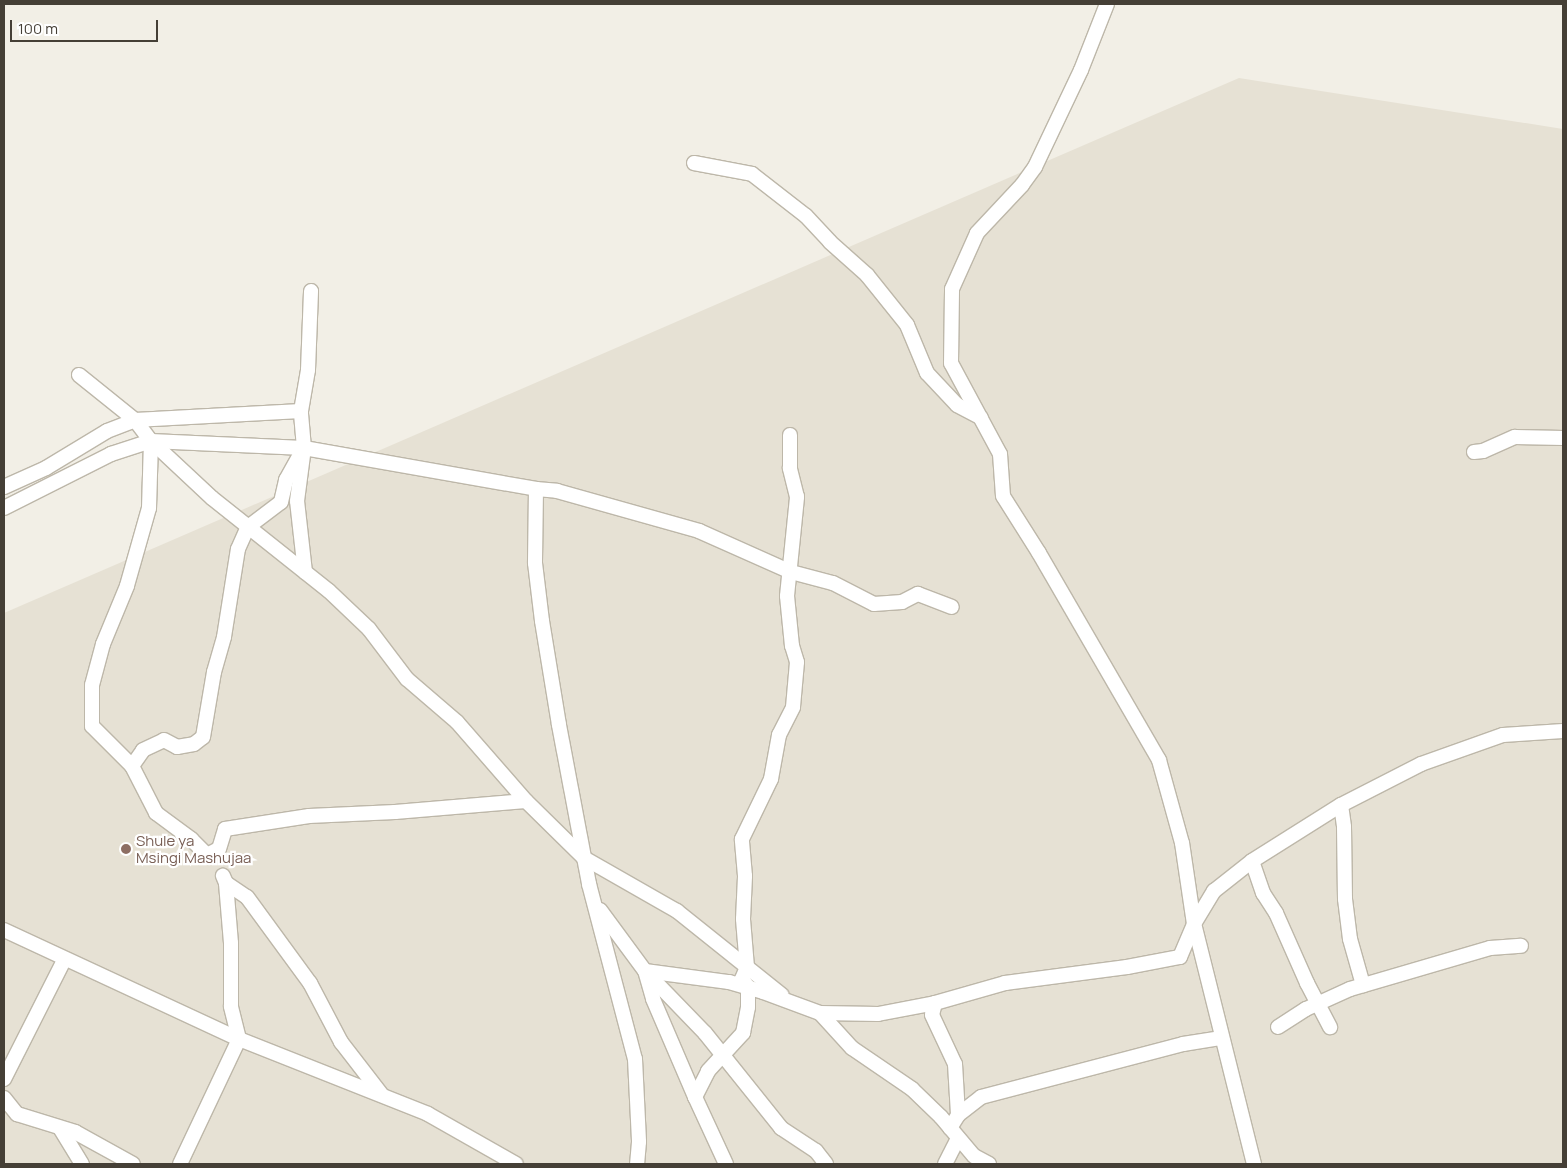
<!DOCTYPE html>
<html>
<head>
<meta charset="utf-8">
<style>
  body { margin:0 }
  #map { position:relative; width:1567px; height:1168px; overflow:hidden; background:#f2efe6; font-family:Manrope,sans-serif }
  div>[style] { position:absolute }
  .residential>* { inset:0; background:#e6e1d4 }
  .roads { filter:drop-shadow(1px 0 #bdb7a9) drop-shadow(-1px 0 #bdb7a9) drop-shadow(0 1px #bdb7a9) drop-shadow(0 -1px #bdb7a9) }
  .minor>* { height:14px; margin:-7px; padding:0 7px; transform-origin:7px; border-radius:7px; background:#fff }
  .dots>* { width:14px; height:14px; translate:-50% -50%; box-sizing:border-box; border:2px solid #fff; border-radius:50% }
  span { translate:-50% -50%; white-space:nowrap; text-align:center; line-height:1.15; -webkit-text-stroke:4.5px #fff; paint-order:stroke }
  .education-label { font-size:15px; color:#785e54 }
  .left { translate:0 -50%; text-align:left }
  .frame { position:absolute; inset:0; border:5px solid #453f36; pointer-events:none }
  .scale { position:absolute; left:10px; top:20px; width:148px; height:22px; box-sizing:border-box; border:2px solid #453f36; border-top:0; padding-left:6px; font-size:15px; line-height:18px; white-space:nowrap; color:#453f36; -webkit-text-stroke:4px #fff; paint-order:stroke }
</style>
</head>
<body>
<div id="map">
  <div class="residential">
    <div style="clip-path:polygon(1239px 78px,1563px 129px,1563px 1164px,4px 1164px,4px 613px)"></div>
  </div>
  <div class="roads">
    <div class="minor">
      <div style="left:694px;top:163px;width:59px;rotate:10.7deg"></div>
      <div style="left:752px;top:174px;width:68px;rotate:37.9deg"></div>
      <div style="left:806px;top:216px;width:35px;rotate:47deg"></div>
      <div style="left:830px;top:242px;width:50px;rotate:41.7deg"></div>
      <div style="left:867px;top:275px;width:64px;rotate:51.3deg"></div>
      <div style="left:907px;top:325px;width:52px;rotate:67.4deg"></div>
      <div style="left:927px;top:373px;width:44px;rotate:46.8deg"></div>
      <div style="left:957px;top:405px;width:27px;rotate:28deg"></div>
      <div style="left:79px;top:375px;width:72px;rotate:38.8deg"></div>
      <div style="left:135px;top:420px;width:26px;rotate:53deg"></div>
      <div style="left:151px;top:441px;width:83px;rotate:43.1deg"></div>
      <div style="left:212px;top:498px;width:149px;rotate:38.5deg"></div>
      <div style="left:329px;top:591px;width:55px;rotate:43.5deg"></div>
      <div style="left:369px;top:629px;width:63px;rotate:52.8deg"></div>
      <div style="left:407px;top:679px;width:66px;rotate:40.7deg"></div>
      <div style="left:457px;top:722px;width:105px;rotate:48.9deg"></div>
      <div style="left:526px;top:801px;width:81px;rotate:44.5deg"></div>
      <div style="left:584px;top:858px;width:107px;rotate:29.7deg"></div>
      <div style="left:677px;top:911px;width:134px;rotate:38.7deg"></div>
      <div style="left:151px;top:441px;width:67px;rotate:91.7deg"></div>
      <div style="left:149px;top:508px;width:81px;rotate:105.8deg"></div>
      <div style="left:127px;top:586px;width:63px;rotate:112.5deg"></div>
      <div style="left:103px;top:644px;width:42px;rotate:105deg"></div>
      <div style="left:92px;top:685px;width:41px;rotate:90deg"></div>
      <div style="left:92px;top:726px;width:57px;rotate:45deg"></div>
      <div style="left:132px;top:766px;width:53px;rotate:62.9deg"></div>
      <div style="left:156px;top:813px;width:44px;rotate:36.6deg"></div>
      <div style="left:191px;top:839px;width:23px;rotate:45deg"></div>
      <div style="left:207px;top:855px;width:13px;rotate:-27deg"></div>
      <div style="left:219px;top:849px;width:21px;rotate:-73deg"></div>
      <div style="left:225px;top:829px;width:85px;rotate:-8.8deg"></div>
      <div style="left:309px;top:816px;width:86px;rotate:-2.7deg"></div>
      <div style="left:395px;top:812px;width:131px;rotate:-4.8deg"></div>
      <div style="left:1474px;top:452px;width:9px;rotate:-6deg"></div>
      <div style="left:1483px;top:451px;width:35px;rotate:-24deg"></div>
      <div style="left:1515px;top:437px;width:48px;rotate:1.2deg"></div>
      <div style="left:4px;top:487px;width:46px;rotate:-24.3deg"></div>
      <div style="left:46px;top:468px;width:71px;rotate:-31.2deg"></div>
      <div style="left:107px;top:431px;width:30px;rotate:-21deg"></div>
      <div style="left:135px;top:420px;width:166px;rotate:-3.1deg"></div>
      <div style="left:536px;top:489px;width:21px;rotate:5deg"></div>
      <div style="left:557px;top:491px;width:148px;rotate:15.7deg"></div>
      <div style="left:699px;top:531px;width:101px;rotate:24deg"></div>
      <div style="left:791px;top:572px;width:43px;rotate:14.7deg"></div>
      <div style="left:833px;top:583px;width:46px;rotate:27.1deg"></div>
      <div style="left:874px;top:604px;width:28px;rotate:-4deg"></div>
      <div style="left:902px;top:602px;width:18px;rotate:-27deg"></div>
      <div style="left:918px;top:594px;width:36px;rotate:21deg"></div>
      <div style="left:4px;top:508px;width:120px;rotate:-26.8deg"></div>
      <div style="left:111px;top:454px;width:42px;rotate:-18deg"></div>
      <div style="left:151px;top:441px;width:153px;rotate:2.6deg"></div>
      <div style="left:304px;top:448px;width:236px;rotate:10deg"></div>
      <div style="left:536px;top:489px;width:74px;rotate:90.8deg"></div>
      <div style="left:535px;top:563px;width:58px;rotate:83.1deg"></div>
      <div style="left:542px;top:621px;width:105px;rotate:80.7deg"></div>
      <div style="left:559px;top:725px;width:162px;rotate:79.3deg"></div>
      <div style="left:589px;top:884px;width:181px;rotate:75.3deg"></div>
      <div style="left:635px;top:1059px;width:83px;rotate:87.2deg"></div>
      <div style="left:639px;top:1142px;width:22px;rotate:95deg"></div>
      <div style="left:305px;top:572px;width:71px;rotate:-96.4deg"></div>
      <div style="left:297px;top:501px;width:53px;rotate:-82.5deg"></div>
      <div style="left:304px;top:448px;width:37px;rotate:-95deg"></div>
      <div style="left:301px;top:411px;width:42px;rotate:-80.3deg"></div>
      <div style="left:308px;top:370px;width:79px;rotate:-87.8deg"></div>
      <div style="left:132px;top:766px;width:19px;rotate:-55deg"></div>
      <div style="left:143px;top:750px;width:23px;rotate:-25deg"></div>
      <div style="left:164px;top:740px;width:15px;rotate:28deg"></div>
      <div style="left:177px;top:747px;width:17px;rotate:-10deg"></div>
      <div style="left:194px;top:744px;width:11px;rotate:-38deg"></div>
      <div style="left:203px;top:737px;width:66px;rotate:-80.4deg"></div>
      <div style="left:214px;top:672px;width:36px;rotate:-74deg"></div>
      <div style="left:224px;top:637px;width:89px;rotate:-81deg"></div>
      <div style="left:238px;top:549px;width:24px;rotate:-66deg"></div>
      <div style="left:248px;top:527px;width:41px;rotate:-37.1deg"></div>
      <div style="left:281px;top:502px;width:23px;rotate:-77deg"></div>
      <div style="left:286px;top:480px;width:37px;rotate:-61deg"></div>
      <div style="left:1341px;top:805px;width:22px;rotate:82deg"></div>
      <div style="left:1344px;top:827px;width:72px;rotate:89.2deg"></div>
      <div style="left:1345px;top:899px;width:40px;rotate:82.9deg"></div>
      <div style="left:1350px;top:939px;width:48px;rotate:74.2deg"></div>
      <div style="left:1252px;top:861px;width:34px;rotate:71deg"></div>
      <div style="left:1263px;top:893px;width:24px;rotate:57deg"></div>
      <div style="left:1276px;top:913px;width:77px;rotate:66.1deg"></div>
      <div style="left:1307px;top:983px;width:50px;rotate:62.4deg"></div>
      <div style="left:226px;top:883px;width:25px;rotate:34deg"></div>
      <div style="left:247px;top:897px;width:107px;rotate:53.8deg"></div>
      <div style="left:310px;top:983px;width:67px;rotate:62.3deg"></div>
      <div style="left:341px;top:1042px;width:67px;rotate:52.3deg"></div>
      <div style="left:600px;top:910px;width:76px;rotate:53.6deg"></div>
      <div style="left:645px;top:971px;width:86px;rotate:45.9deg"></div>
      <div style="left:705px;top:1033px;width:122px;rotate:51.3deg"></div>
      <div style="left:781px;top:1128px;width:42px;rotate:33.3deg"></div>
      <div style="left:816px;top:1151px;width:16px;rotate:52deg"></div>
      <div style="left:4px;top:930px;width:259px;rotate:24.9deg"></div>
      <div style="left:239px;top:1039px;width:203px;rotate:21.6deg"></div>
      <div style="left:428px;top:1114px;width:101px;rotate:29.6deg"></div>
      <div style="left:645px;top:971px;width:85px;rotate:7.5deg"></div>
      <div style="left:729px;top:982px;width:35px;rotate:16deg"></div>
      <div style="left:763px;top:992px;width:61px;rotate:20.2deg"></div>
      <div style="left:820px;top:1013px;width:58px;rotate:1deg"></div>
      <div style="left:878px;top:1014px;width:58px;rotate:-10.9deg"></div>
      <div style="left:935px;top:1003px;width:73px;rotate:-15.9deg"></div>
      <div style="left:1005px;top:983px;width:123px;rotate:-7.5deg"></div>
      <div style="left:1127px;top:967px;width:54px;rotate:-10.7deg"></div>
      <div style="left:1180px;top:957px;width:36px;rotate:-67deg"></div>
      <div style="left:1194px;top:924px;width:82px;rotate:-98.4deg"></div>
      <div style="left:1182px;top:843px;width:86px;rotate:-105.5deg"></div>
      <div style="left:1159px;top:760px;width:239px;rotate:-120.1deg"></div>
      <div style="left:1039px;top:553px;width:67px;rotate:-122.3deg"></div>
      <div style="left:1003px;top:496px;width:42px;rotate:-94.1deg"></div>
      <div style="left:1000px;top:454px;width:103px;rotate:-118.3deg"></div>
      <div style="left:951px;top:363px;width:74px;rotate:-89.2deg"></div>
      <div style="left:952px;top:289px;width:61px;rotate:-65.9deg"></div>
      <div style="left:977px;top:233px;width:66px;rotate:-46.8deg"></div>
      <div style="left:1022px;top:185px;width:22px;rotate:-54deg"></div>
      <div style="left:1035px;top:167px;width:107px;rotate:-64.6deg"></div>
      <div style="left:1081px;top:70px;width:71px;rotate:-68.5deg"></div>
      <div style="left:646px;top:974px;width:26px;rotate:74deg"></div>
      <div style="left:653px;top:999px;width:107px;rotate:66.8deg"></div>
      <div style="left:935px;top:1003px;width:12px;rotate:104deg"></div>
      <div style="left:932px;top:1015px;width:54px;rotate:64.9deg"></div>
      <div style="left:955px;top:1064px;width:51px;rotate:86.6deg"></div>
      <div style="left:820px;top:1013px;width:47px;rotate:47.6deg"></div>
      <div style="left:852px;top:1048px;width:73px;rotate:34.3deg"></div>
      <div style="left:912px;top:1089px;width:40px;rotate:44deg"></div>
      <div style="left:941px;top:1117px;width:51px;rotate:49.8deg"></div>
      <div style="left:974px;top:1156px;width:17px;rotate:28deg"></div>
      <div style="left:1278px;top:1027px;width:33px;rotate:-33deg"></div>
      <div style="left:1306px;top:1009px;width:48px;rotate:-24.4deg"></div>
      <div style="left:1350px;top:989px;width:146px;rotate:-16.3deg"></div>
      <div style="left:1490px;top:948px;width:31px;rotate:-4deg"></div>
      <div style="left:4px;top:1079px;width:133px;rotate:-63.2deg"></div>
      <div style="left:4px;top:1098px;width:21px;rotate:51deg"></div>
      <div style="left:17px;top:1114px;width:61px;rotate:17.2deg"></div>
      <div style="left:75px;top:1132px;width:66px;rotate:28.9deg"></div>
      <div style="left:60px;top:1128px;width:42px;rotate:58.6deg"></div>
      <div style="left:950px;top:1128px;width:15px;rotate:-58deg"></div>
      <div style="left:958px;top:1115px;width:29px;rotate:-38deg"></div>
      <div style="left:981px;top:1097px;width:209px;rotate:-14.7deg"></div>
      <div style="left:1183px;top:1044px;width:39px;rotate:-9deg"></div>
      <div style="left:180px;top:1164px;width:138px;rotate:-64.7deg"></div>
      <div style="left:239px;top:1039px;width:34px;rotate:-104deg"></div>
      <div style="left:231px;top:1006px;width:63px;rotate:-90deg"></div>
      <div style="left:231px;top:943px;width:60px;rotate:-94.8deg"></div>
      <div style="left:226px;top:883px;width:8px;rotate:-113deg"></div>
      <div style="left:726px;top:1164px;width:74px;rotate:-114.8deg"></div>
      <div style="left:695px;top:1097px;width:29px;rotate:-63deg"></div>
      <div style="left:708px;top:1071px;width:52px;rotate:-47.4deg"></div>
      <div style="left:743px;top:1033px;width:26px;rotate:-79deg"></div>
      <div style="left:748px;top:1007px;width:20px;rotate:-90deg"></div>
      <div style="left:748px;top:987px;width:10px;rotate:-127deg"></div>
      <div style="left:742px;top:979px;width:13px;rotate:-67deg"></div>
      <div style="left:747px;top:967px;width:48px;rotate:-94.8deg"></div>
      <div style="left:743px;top:919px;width:43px;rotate:-87.3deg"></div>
      <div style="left:745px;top:876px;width:37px;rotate:-95deg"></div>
      <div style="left:742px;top:839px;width:67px;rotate:-64.2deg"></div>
      <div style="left:771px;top:779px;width:45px;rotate:-79.7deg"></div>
      <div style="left:779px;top:735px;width:31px;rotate:-63deg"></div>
      <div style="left:793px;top:707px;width:45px;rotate:-84.9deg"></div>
      <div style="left:797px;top:662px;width:17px;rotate:-107deg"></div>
      <div style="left:792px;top:646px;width:50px;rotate:-95.7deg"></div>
      <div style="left:787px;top:596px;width:100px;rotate:-84.2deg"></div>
      <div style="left:797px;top:497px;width:30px;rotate:-104deg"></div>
      <div style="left:790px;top:468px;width:33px;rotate:-90deg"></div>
      <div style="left:945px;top:1164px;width:28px;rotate:-63deg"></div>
      <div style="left:1254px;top:1164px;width:247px;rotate:-104deg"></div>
      <div style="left:1194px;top:924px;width:39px;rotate:-59deg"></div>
      <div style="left:1214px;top:891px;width:48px;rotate:-38.3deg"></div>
      <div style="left:1252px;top:861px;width:105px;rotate:-32.2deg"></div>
      <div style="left:1341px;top:805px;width:90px;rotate:-27.1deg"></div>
      <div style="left:1421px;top:764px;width:87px;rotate:-19.5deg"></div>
      <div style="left:1503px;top:735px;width:60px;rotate:-3.8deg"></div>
    </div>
  </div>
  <div class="dots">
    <div style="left:126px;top:849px;background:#8d6e63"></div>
  </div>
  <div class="education-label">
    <span class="left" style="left:136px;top:849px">Shule ya<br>Msingi Mashujaa</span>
  </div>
  <div class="frame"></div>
  <div class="scale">100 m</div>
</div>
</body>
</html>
